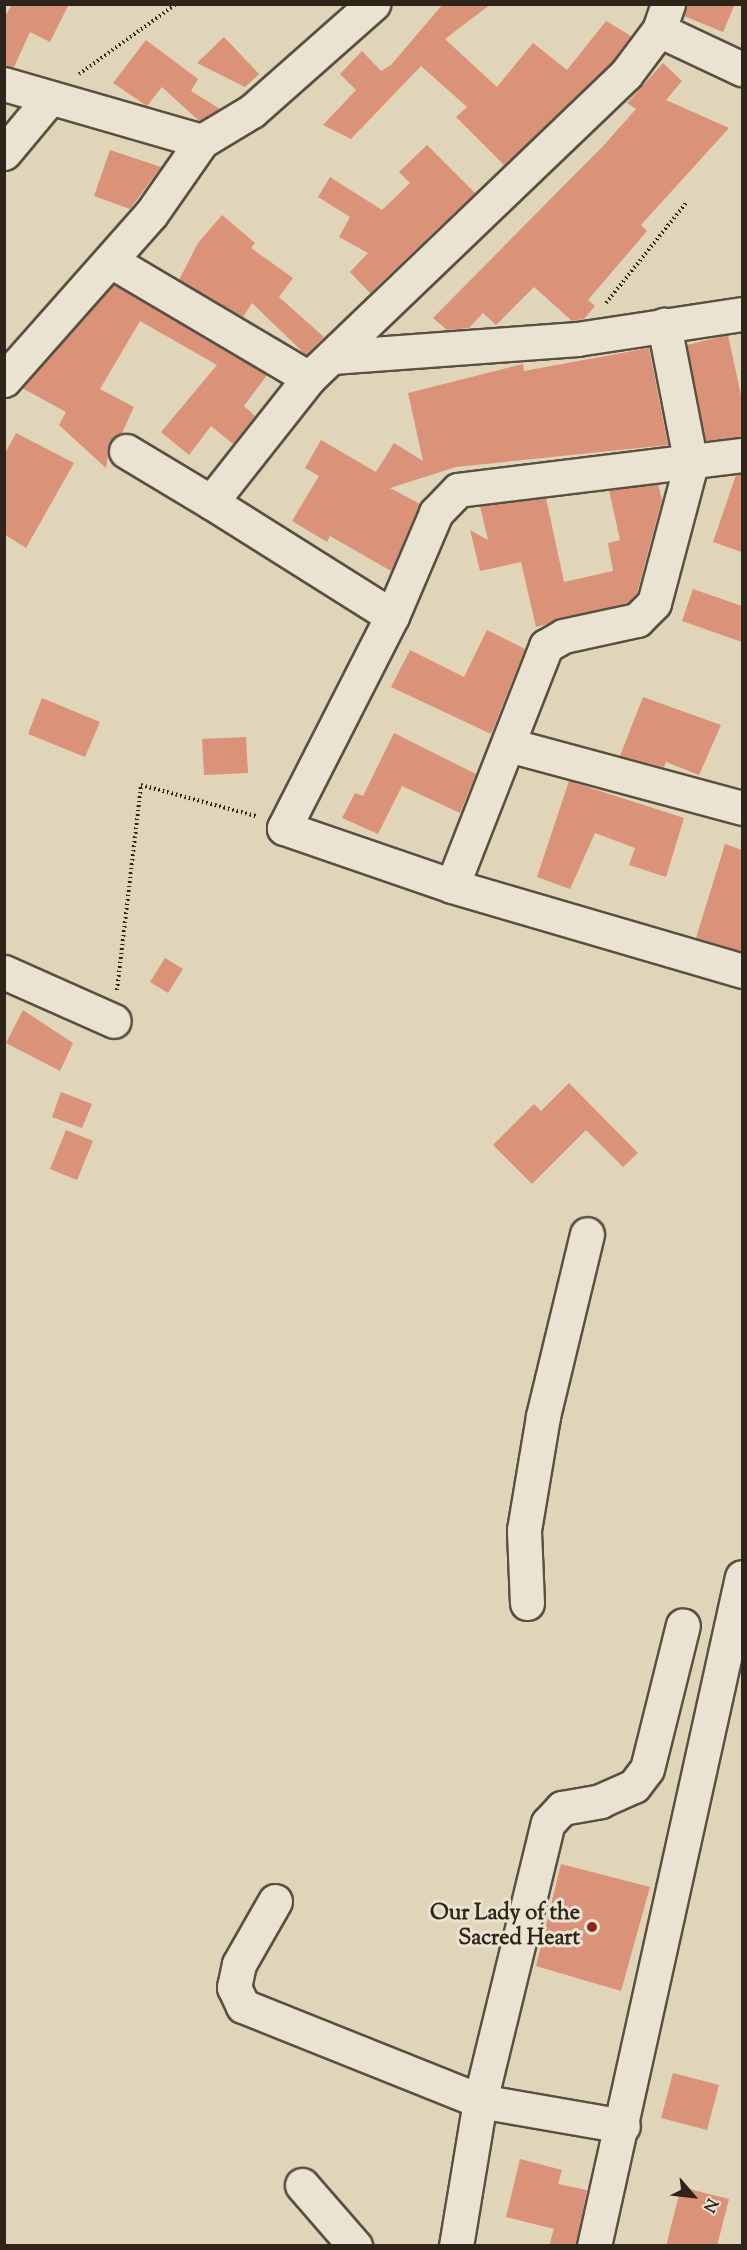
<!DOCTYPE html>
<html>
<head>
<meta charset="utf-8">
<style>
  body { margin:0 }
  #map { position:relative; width:747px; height:2250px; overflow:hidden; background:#e0d4b9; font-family:"Sorts Mill Goudy",serif }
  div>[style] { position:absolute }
  .building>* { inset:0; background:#da9379 }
  .path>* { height:4px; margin-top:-2px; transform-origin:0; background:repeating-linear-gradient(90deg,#2e2419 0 1.5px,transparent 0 4.5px) }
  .roads { filter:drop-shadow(2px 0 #5a5041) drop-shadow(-2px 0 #5a5041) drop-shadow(0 2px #5a5041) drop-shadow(0 -2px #5a5041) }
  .minor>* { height:33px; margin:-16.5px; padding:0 16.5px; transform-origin:16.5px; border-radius:16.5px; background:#ebe3d2 }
  .dots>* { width:16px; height:16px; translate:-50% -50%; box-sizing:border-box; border:3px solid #ebe3d2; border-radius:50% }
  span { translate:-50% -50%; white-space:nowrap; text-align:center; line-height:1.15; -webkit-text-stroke:6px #ebe3d2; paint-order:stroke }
  .poi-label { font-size:22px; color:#2e2419; font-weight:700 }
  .right { translate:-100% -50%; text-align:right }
  .frame { position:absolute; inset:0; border:6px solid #2e2419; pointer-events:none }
  .north { position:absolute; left:663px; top:2166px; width:60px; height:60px; -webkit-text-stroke:4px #ebe3d2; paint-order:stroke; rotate:118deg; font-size:16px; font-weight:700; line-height:24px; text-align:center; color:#2e2419 }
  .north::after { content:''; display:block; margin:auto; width:21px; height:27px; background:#2e2419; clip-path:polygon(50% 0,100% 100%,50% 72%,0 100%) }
</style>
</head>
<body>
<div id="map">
  <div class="building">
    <div style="clip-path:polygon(12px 4px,69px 4px,50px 42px,30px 32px,14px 67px,4px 66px,4px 18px)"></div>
    <div style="clip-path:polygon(443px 4px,491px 4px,445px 39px,497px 87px,533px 43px,567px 70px,606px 21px,631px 36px,612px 62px,504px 165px,456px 117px,467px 107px,421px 66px,351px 139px,323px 125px,356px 90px,340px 74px,362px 51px,381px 71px,391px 65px)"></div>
    <div style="clip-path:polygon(686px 4px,735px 4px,723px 32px,684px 16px)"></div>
    <div style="clip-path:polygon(224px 37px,259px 74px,245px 87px,197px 63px)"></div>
    <div style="clip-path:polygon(146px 40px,198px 79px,191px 91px,220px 109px,199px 121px,162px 87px,147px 106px,113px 83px)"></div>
    <div style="clip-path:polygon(663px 63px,682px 81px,666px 100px,729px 128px,641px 225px,647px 231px,588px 300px,595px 306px,584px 319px,572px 321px,534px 287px,496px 325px,483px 313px,469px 328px,447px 330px,433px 318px,604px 145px,636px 109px,627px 103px)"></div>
    <div style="clip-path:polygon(427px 145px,475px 193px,370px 293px,350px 272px,368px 253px,339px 237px,350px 217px,318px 197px,330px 177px,382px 210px,410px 183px,399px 172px)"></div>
    <div style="clip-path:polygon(110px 150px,161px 167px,130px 209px,94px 196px)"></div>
    <div style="clip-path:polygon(222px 215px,255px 243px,251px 248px,293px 278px,279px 297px,324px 337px,306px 355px,252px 303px,243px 317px,179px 280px,198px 243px)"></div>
    <div style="clip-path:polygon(114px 284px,267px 375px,244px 406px,255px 416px,233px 444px,211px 426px,189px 455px,161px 432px,217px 365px,140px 321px,100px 389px,134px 407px,122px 433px,110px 442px,106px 468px,59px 425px,66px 412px,22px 388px)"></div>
    <div style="clip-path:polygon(728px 335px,742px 400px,742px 437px,706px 441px,687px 345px)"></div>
    <div style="clip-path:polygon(649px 348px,668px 445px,456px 467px,390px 488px,420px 504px,391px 571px,330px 536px,327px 542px,292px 521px,319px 476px,305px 468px,321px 440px,376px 472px,394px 443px,423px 461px,408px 393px,523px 364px,524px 371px)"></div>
    <div style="clip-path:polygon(16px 433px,74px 463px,26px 548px,4px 534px,4px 455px)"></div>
    <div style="clip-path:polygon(742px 474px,742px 552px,713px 542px,736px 475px)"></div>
    <div style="clip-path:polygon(658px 484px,662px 500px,637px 593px,628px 603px,536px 627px,521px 562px,480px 571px,470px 530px,488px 540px,480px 506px,546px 498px,564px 582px,613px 571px,608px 543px,620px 540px,609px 490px)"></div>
    <div style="clip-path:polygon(693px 589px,742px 606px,742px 642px,682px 621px)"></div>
    <div style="clip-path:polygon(487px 630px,525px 649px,491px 734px,391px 687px,410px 650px,464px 677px)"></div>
    <div style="clip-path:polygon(643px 697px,721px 725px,699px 775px,666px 762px,664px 767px,620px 756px)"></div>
    <div style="clip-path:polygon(42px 698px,100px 722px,85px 757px,28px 734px)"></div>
    <div style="clip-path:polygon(394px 733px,476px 774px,460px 813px,402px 786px,378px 834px,342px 818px,355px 793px,363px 796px)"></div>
    <div style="clip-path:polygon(246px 737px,248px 773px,204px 775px,202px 739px)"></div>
    <div style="clip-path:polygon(569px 781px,684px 818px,666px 877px,629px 865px,635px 848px,595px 833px,570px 889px,537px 877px)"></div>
    <div style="clip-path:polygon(725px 844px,742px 850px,742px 952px,696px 938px)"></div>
    <div style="clip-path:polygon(165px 958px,183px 969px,168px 993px,150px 982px)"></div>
    <div style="clip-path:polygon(23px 1010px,73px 1043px,60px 1071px,6px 1043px)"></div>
    <div style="clip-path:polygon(569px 1083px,638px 1153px,623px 1167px,586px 1130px,532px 1184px,493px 1145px,534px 1104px,541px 1111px)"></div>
    <div style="clip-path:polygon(61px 1092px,92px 1104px,82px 1128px,52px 1117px)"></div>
    <div style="clip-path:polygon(66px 1130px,93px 1141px,77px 1180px,50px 1169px)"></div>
    <div style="clip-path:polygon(561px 1864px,650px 1887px,621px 1991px,536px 1966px)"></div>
    <div style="clip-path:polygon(673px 2073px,719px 2085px,707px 2130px,661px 2118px)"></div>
    <div style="clip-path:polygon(520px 2159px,562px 2170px,558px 2184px,587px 2190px,576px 2246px,549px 2246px,554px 2229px,506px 2217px)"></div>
    <div style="clip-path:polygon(681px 2187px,729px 2199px,717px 2246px,666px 2246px)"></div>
  </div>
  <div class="path">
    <div style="left:79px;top:74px;width:120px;rotate:-35.8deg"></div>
    <div style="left:606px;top:303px;width:128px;rotate:-51.3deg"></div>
    <div style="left:117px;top:990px;width:206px;rotate:-83.3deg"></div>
    <div style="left:141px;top:785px;width:119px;rotate:15.1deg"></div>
  </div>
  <div class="roads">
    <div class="minor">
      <div style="left:659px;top:30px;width:92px;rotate:25.2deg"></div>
      <div style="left:4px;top:84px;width:206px;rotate:16.1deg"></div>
      <div style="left:4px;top:153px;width:72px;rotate:-50.1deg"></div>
      <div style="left:111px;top:261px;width:230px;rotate:30.6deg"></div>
      <div style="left:332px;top:357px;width:246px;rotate:-4.2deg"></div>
      <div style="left:577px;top:339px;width:167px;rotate:-8.6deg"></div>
      <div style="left:4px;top:380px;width:222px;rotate:-48.5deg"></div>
      <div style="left:151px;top:214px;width:89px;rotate:-55.1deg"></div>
      <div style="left:202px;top:141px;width:58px;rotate:-31deg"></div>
      <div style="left:252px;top:111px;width:162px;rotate:-41.5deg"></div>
      <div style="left:126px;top:451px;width:99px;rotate:31deg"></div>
      <div style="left:742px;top:455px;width:286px;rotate:173deg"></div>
      <div style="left:458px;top:490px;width:32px;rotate:134deg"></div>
      <div style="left:436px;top:513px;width:112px;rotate:113.1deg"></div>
      <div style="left:392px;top:616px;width:238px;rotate:117deg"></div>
      <div style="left:284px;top:828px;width:178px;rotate:19deg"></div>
      <div style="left:452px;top:886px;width:302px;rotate:16.3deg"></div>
      <div style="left:392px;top:616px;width:214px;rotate:-147.8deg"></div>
      <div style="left:211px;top:502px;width:158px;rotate:-51.7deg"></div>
      <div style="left:309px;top:378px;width:439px;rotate:-43.8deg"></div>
      <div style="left:626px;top:74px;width:55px;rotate:-53.1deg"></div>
      <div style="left:659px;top:30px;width:28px;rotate:-71deg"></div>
      <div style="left:509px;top:745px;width:241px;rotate:15.1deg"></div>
      <div style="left:452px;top:886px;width:258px;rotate:-68.6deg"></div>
      <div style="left:546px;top:646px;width:20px;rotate:-30deg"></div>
      <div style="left:563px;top:636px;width:76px;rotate:-12.2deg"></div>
      <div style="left:637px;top:620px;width:24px;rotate:-45deg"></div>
      <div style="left:654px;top:603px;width:144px;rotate:-75.1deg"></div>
      <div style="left:691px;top:464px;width:142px;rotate:-101deg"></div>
      <div style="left:4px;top:972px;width:120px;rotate:24deg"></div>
      <div style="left:527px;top:1603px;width:73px;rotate:-92.4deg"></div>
      <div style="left:524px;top:1530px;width:116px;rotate:-80.5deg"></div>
      <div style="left:543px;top:1416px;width:187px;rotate:-76.4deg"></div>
      <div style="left:275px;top:1901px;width:73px;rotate:119.7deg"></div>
      <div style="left:239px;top:1964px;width:24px;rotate:102deg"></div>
      <div style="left:234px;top:1987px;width:21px;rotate:65deg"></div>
      <div style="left:243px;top:2006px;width:255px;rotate:21.8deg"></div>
      <div style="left:480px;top:2101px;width:145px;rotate:9.9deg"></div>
      <div style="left:302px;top:2185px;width:81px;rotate:49deg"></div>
      <div style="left:456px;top:2246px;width:147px;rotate:-80.6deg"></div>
      <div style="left:480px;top:2101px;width:286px;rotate:-76.3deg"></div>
      <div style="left:548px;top:1823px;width:21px;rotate:-47deg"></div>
      <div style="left:562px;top:1808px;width:39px;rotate:-10deg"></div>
      <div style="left:600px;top:1801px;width:37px;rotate:-24deg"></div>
      <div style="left:634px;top:1786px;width:21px;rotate:-53deg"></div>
      <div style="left:647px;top:1769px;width:148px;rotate:-76deg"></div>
      <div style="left:594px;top:2246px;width:685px;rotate:-77.53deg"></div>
    </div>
  </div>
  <div class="dots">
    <div style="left:592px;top:1927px;background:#8f2418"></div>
  </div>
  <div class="poi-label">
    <span class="right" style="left:580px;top:1927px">Our Lady of the<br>Sacred Heart</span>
  </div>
  <div class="frame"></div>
  <div class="north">N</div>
</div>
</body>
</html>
